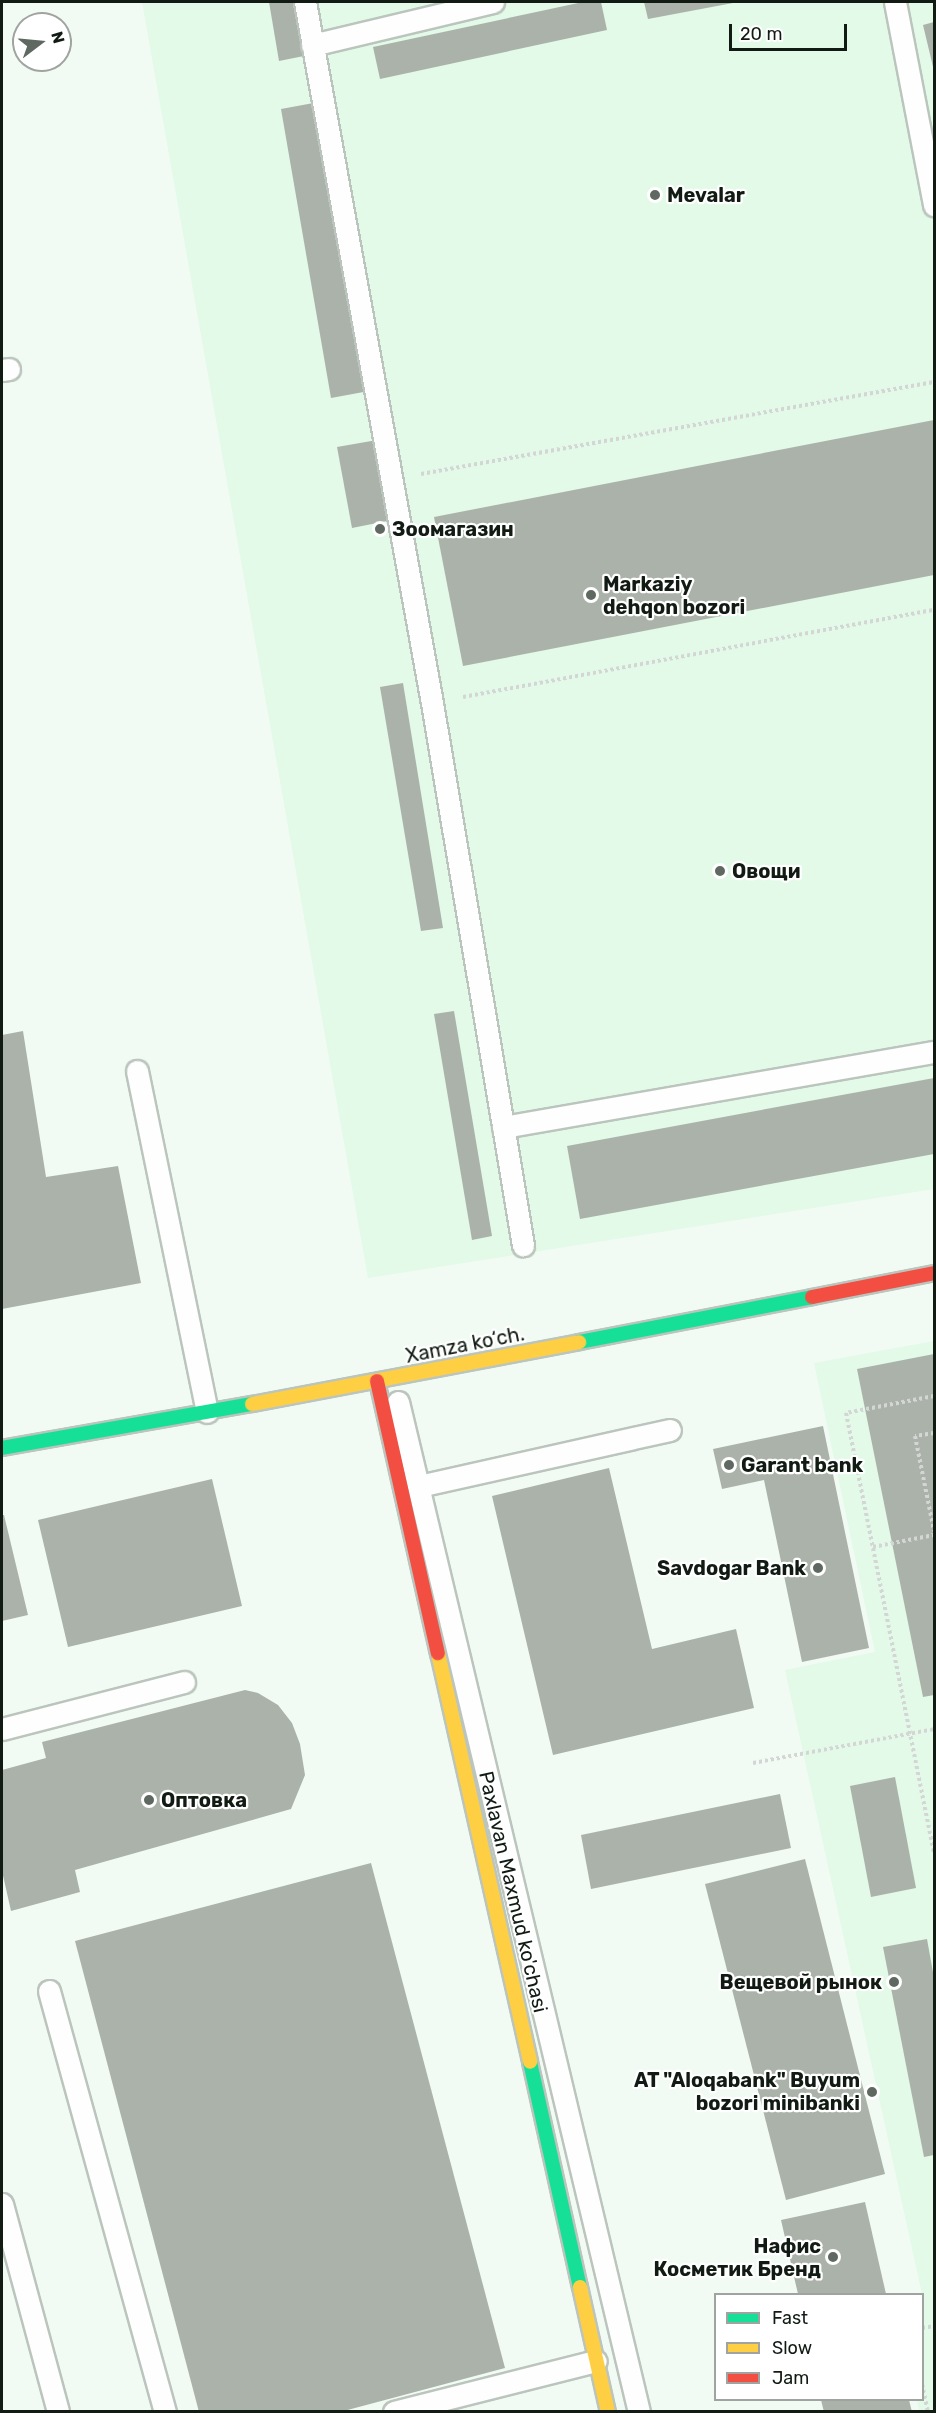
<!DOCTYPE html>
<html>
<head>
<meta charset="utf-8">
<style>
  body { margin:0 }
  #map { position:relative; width:936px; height:2413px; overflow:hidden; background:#f1fbf3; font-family:Rubik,sans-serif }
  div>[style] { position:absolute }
  .built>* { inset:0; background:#e2fae7 }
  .building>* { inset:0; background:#abb2aa }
  .path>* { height:4px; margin-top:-2px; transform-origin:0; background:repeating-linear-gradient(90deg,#d3d6d4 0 3px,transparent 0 6px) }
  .roads { filter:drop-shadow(2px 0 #bbc5bd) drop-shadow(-2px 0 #bbc5bd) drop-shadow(0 2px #bbc5bd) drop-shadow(0 -2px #bbc5bd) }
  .lane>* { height:21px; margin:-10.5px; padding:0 10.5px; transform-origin:10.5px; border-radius:10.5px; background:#fdfefd }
  .fast>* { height:14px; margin:-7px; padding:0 7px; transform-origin:7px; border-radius:7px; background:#16e098 }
  .slow>* { height:14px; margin:-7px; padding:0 7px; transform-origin:7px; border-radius:7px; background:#ffcf43 }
  .jam>* { height:14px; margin:-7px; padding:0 7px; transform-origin:7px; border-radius:7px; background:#f24e42 }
  .dots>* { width:16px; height:16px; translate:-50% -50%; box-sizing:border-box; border:3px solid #fff; border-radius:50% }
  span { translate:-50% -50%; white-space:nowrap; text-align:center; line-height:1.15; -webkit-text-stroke:4.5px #fff; paint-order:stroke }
  .poi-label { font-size:20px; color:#111b13; font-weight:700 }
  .left { translate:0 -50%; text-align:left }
  .right { translate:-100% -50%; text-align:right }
  .street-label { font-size:20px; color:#111b13 }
  .frame { position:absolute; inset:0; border:3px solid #111b13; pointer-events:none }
  .legend { position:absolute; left:714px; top:2293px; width:210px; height:108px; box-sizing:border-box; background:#fff; border:2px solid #a0a4a1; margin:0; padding:8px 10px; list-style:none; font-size:18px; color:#111b13 }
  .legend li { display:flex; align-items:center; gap:12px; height:30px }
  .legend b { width:30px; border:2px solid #a0a4a1 }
  .north { position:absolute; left:12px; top:12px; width:60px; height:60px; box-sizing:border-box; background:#fff; border:2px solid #a0a4a1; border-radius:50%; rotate:74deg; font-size:16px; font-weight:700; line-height:24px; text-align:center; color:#111b13 }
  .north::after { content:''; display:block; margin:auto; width:21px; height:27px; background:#5f6961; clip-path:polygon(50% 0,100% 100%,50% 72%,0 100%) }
  .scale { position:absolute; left:729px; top:24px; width:118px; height:27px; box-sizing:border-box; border:3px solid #111b13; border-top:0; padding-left:8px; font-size:18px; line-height:21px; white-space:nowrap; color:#111b13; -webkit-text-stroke:4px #fff; paint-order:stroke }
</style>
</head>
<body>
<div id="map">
  <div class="built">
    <div style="clip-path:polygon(142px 2px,934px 2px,934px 1189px,368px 1278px)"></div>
    <div style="clip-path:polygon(934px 1341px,934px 2411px,919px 2411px,917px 2400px,922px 2400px,922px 2294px,785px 1670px,875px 1652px,814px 1363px)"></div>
  </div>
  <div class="building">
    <div style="clip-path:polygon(269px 2px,295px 2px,304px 56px,279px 61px)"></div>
    <div style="clip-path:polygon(583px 2px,601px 2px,607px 30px,380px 79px,373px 47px)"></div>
    <div style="clip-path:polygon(644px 2px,733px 2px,733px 3px,648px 19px)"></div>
    <div style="clip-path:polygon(934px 22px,934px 71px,923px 25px)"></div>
    <div style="clip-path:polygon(319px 102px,369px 391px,331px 398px,281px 109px)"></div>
    <div style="clip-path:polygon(934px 420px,934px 575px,463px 666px,434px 517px)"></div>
    <div style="clip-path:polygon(377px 440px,392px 520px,352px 528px,337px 447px)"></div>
    <div style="clip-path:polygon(403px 683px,443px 928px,421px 931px,380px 687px)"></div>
    <div style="clip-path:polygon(454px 1011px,492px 1236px,472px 1240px,434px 1014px)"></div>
    <div style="clip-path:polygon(23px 1031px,46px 1177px,118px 1166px,141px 1283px,2px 1309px,2px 1035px)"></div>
    <div style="clip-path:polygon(934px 1078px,934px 1154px,580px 1219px,567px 1146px)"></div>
    <div style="clip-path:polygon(934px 1354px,934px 1695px,923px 1697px,857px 1369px)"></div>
    <div style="clip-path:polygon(823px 1426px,869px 1648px,802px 1662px,764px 1480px,722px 1489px,713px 1449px)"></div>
    <div style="clip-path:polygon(609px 1468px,652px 1649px,736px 1629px,754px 1708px,553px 1755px,492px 1496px)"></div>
    <div style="clip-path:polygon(212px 1479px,242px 1606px,68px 1647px,38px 1520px)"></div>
    <div style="clip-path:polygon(2px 1515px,4px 1515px,28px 1615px,2px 1621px)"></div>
    <div style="clip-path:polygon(245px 1690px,258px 1693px,278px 1705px,292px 1723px,300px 1744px,305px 1775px,291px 1809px,75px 1870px,80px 1892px,11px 1911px,2px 1871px,2px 1770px,46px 1758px,42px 1742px)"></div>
    <div style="clip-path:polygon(895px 1777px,916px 1888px,871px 1897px,850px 1786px)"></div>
    <div style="clip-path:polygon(780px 1794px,791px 1848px,591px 1889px,581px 1835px)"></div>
    <div style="clip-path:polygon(805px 1859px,885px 2174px,786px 2200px,705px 1884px)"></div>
    <div style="clip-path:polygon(371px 1863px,505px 2368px,340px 2412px,199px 2412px,75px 1941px)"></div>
    <div style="clip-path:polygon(927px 1939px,934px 1978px,934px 2155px,924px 2157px,883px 1947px)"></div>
    <div style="clip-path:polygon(865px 2202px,886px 2294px,798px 2294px,781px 2220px)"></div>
    <div style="clip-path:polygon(821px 2400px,909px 2400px,912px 2412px,824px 2412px)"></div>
  </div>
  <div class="path">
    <div style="left:421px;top:474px;width:521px;rotate:-10.17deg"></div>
    <div style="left:463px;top:697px;width:479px;rotate:-10.5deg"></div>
    <div style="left:934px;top:1396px;width:90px;rotate:169.1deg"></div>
    <div style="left:846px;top:1413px;width:448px;rotate:78.7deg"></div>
    <div style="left:934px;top:1433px;width:19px;rotate:171deg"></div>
    <div style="left:915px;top:1436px;width:97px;rotate:78.7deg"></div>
    <div style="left:873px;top:1547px;width:62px;rotate:-11.1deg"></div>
    <div style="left:753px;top:1763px;width:184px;rotate:-10.6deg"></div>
    <div style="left:922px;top:2328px;width:12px;rotate:-9deg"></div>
    <div style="left:922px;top:2384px;width:29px;rotate:78deg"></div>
  </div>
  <div class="roads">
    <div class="lane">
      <div style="left:305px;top:2px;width:712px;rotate:79.73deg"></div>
      <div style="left:432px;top:703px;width:550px;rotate:80.47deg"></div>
      <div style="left:895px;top:2px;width:207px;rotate:79.1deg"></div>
      <div style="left:312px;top:45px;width:186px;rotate:-13.4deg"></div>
      <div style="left:2px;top:370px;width:7px;rotate:-8deg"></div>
      <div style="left:137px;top:1071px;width:348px;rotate:78.4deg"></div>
      <div style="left:503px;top:1127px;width:437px;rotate:-9.9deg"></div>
      <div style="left:398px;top:1402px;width:1038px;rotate:76.58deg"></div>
      <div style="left:419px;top:1486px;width:257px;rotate:-12.6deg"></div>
      <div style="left:2px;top:1729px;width:188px;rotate:-14.5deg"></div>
      <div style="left:49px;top:1991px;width:437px;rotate:74.6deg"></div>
      <div style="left:2px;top:2204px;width:215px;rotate:74.9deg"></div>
      <div style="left:394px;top:2412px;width:208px;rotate:-14.2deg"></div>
    </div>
    <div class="fast">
      <div style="left:579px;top:1342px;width:237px;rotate:-10.9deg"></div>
      <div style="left:2px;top:1448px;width:254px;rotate:-10deg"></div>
      <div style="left:530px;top:2062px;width:230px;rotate:77.5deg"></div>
    </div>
    <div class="slow">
      <div style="left:252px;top:1404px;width:333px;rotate:-10.7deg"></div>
      <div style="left:438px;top:1653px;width:419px;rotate:77.3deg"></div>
      <div style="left:580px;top:2287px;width:128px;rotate:77.4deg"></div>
    </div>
    <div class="jam">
      <div style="left:812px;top:1297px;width:124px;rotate:-11.1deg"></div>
      <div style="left:377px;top:1381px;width:279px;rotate:77.4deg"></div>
    </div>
  </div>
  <div class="dots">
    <div style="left:655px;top:195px;background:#5f6961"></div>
    <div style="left:380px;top:529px;background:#5f6961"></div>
    <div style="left:591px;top:595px;background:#5f6961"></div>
    <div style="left:720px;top:871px;background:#5f6961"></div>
    <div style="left:729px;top:1465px;background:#5f6961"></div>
    <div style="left:818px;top:1568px;background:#5f6961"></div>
    <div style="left:149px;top:1800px;background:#5f6961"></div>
    <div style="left:894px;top:1982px;background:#5f6961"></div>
    <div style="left:872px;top:2092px;background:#5f6961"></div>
    <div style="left:833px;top:2257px;background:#5f6961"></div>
  </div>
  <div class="poi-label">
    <span class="left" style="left:667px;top:195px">Mevalar</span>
    <span class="left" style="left:392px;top:529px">Зоомагазин</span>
    <span class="left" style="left:603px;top:596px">Markaziy<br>dehqon bozori</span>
    <span class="left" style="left:732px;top:871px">Овощи</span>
    <span class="left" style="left:741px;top:1465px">Garant bank</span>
    <span class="right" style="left:806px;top:1568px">Savdogar Bank</span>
    <span class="left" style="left:161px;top:1800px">Оптовка</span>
    <span class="right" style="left:882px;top:1982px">Вещевой рынок</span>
    <span class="right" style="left:860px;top:2092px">AT "Aloqabank" Buyum<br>bozori minibanki</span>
    <span class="right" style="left:821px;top:2258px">Нафис<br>Косметик Бренд</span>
  </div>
  <div class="street-label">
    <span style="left:465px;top:1345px;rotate:-11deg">Xamza ko‘ch.</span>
    <span style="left:513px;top:1892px;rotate:77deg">Paxlavan Maxmud ko'chasi</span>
  </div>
  <div class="frame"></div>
  <ul class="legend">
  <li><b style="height:8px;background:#16e098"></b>Fast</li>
  <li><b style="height:8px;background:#ffcf43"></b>Slow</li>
  <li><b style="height:8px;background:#f24e42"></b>Jam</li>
  </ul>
  <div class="north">N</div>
  <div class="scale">20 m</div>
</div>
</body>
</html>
